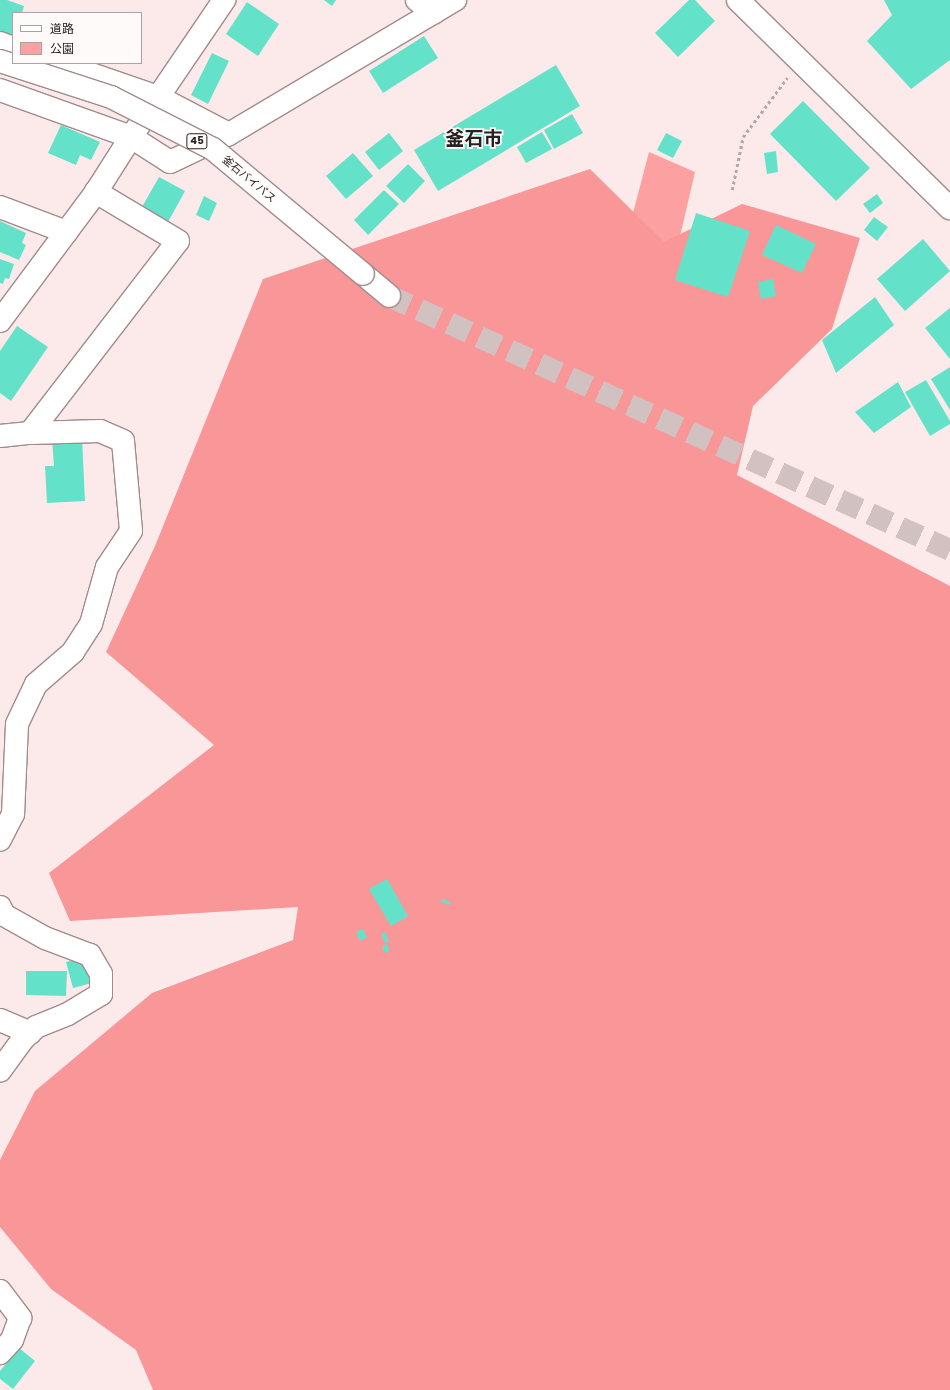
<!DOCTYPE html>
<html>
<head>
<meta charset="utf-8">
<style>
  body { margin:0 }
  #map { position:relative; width:950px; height:1390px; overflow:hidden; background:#fce9e9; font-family:Poppins,"Noto Sans JP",sans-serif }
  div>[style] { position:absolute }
  .green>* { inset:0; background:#fda0a1 }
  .forest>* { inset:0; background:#f99798 }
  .building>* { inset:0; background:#64e2c9 }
  .highway-tunnel>* { height:22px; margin-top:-11px; transform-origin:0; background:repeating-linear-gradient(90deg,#d2c1c1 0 22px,transparent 0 33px) }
  .path>* { height:2.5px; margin-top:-1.25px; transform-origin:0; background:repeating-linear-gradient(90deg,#b6a6a6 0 3px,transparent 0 6px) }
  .roads { filter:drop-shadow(1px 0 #a18c8c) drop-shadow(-1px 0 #a18c8c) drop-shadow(0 1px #a18c8c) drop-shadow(0 -1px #a18c8c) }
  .street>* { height:22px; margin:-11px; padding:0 11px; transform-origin:11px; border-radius:11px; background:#fff }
  .secondary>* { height:22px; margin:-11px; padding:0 11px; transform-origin:11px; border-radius:11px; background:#fff }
  .highway>* { height:22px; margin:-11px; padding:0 11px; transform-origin:11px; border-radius:11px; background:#fff }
  .bridges { filter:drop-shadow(1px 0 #a18c8c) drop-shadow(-1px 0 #a18c8c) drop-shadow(0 1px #a18c8c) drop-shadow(0 -1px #a18c8c) }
  .highway-bridge>* { height:22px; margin:-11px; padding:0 11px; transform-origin:11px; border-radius:11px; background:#fff }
  span { translate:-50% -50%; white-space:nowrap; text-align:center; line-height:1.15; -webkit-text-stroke:3.5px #fffafa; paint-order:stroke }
  .shield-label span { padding:1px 3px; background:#fffafa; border:1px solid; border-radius:3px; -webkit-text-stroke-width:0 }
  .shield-label { font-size:10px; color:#292121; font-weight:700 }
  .street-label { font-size:11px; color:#292121 }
  .town-label { font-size:19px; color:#292121; font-weight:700 }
  .legend { position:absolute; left:12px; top:12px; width:130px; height:52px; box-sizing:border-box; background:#fffafa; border:1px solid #a9a3a3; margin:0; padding:5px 7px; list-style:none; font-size:12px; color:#292121 }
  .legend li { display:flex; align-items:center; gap:8px; height:20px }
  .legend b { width:20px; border:1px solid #a9a3a3 }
</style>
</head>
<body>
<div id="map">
  <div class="green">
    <div style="clip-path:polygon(649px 152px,695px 172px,667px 292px,617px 274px)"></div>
  </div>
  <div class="forest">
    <div style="clip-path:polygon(590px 169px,664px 242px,742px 204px,860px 238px,832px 329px,753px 406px,737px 475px,950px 586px,950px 1390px,153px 1390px,136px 1350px,51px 1289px,0 1227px,0 1160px,35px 1091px,152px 993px,293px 940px,298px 907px,70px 921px,49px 873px,214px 745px,106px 652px,155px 546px,263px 279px)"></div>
  </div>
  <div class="building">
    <div style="clip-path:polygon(0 0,7px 0,24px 6px,22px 13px,13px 13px,13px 38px,0 33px)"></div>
    <div style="clip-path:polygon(324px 0,336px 0,332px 6px)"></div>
    <div style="clip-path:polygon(689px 0,695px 0,715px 21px,678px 57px,655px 33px)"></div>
    <div style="clip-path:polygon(884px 0,950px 0,950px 60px,911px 89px,867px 41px,892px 15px)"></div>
    <div style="clip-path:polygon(247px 2px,279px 24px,258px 56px,226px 34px)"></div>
    <div style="clip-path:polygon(424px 36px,438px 58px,383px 93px,369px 71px)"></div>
    <div style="clip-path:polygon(212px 53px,229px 61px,208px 104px,191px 95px)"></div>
    <div style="clip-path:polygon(556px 65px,580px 106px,438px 191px,414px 150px)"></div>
    <div style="clip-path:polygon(803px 101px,870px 168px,836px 201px,770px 134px)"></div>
    <div style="clip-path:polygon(572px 114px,583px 133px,554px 149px,544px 130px)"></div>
    <div style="clip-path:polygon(61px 125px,100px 142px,91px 160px,80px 155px,76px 165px,48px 153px)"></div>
    <div style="clip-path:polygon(542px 132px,552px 149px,526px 163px,517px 147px)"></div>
    <div style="clip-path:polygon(389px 133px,403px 151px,379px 170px,365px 152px)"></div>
    <div style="clip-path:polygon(666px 133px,682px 141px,673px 158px,657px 150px)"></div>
    <div style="clip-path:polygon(776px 151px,778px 172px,767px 174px,764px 153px)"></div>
    <div style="clip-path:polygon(353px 153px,373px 176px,346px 199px,326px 176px)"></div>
    <div style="clip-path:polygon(408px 164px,425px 181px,404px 203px,386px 186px)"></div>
    <div style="clip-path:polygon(159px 177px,185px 191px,168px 222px,142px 207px)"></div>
    <div style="clip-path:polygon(384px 190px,399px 204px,368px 235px,354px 220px)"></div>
    <div style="clip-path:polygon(877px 194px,883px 203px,870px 213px,863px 204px)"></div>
    <div style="clip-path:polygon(204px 196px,217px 203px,209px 221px,196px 215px)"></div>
    <div style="clip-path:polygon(696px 213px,750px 231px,728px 297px,675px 280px)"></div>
    <div style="clip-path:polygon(874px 217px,888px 227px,877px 241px,864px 230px)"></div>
    <div style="clip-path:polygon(0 221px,26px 233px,22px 243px,26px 245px,19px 260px,0 252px)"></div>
    <div style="clip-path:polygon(776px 225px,816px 244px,802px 273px,762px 255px)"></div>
    <div style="clip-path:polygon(923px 239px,950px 271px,905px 311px,877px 279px)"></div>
    <div style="clip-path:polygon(0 259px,14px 264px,9px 279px,5px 278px,3px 284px,0 283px)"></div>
    <div style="clip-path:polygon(773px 279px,776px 296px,761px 299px,758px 282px)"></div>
    <div style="clip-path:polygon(875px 297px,894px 325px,836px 373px,822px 340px)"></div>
    <div style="clip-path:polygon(950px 308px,950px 359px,925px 328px)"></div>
    <div style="clip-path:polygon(17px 326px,48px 347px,11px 401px,0 393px,0 351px)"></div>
    <div style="clip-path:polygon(950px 367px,950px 410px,931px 379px)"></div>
    <div style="clip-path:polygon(926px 380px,950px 421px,950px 424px,930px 436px,905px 392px)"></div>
    <div style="clip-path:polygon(898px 382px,911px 407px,874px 433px,855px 412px)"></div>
    <div style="clip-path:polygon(82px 438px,85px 501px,47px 503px,45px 466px,54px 466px,52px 440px)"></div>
    <div style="clip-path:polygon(387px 879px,408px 916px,391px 926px,369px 889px)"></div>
    <div style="clip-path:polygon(442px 899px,451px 902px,450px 905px,441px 902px)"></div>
    <div style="clip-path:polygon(363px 929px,367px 937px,360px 941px,356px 932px)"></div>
    <div style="clip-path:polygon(385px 932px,389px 941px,385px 943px,381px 934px)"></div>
    <div style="clip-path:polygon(387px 944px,390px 951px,385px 953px,382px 947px)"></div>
    <div style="clip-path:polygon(85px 957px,92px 983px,73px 988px,66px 962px)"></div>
    <div style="clip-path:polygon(26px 971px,67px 971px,66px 996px,26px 995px)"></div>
    <div style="clip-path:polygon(19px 1348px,35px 1361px,13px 1389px,0 1379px,0 1371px)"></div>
  </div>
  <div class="highway-tunnel">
    <div style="left:389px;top:296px;width:616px;rotate:24.36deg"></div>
  </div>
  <div class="path">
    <div style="left:732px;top:190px;width:54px;rotate:-78.3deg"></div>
    <div style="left:743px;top:137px;width:74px;rotate:-53.3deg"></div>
  </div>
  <div class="roads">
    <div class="street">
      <div style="left:417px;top:0;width:21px;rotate:37deg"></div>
      <div style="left:0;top:207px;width:71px;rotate:20.7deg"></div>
      <div style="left:30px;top:433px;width:242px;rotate:-52.4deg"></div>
      <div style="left:178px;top:241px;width:96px;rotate:-149.1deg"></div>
      <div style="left:0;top:436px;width:30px;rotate:-6deg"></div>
      <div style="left:30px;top:433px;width:70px;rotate:-1.6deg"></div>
      <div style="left:100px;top:431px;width:25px;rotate:23deg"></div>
      <div style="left:123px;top:441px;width:90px;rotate:84.9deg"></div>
      <div style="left:131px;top:531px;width:43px;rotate:123.7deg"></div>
      <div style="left:107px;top:567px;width:59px;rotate:105.7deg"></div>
      <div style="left:91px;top:624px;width:33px;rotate:123deg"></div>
      <div style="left:73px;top:652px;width:49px;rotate:139.1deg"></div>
      <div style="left:36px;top:684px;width:44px;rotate:115.4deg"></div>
      <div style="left:17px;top:724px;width:90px;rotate:92.5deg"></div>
      <div style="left:13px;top:814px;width:29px;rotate:117deg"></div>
      <div style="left:0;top:907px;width:9px;rotate:63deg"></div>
      <div style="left:4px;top:915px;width:47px;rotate:29.3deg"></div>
      <div style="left:45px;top:938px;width:48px;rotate:20.7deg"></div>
      <div style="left:90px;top:955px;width:22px;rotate:60deg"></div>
      <div style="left:101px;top:974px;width:20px;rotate:90deg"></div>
      <div style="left:101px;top:994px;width:39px;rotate:149deg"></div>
      <div style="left:68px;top:1014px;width:35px;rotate:158deg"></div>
      <div style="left:36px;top:1027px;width:18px;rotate:137deg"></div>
      <div style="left:23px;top:1039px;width:39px;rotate:126deg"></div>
      <div style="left:0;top:1020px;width:33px;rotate:23deg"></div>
      <div style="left:0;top:1291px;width:34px;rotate:53deg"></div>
      <div style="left:20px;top:1318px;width:23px;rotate:110deg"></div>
      <div style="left:12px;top:1340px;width:18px;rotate:133deg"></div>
    </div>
    <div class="secondary">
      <div style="left:738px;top:0;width:297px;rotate:44.5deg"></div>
      <div style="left:0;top:43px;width:14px;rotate:21deg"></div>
      <div style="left:59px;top:63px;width:105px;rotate:19deg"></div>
      <div style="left:158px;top:97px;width:80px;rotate:27.5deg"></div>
      <div style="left:0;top:90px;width:139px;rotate:19.7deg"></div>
      <div style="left:131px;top:137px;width:46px;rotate:32.7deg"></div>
      <div style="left:170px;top:162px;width:65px;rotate:-25.4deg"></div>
      <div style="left:229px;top:134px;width:263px;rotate:-30.7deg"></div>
      <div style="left:0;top:321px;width:161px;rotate:-53.3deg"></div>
      <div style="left:96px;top:192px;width:65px;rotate:-57.5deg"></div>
      <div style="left:131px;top:137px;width:166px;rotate:-55.8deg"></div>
    </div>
    <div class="highway">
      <div style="left:363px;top:274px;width:34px;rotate:40deg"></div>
    </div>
  </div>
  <div class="bridges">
    <div class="highway-bridge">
      <div style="left:0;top:61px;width:117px;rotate:18deg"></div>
      <div style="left:111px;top:97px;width:114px;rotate:27deg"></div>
      <div style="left:213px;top:149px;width:195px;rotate:39.8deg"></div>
    </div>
  </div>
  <div class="shield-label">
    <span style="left:197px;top:141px">45</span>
  </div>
  <div class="street-label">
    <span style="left:249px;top:179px;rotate:40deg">釜石バイパス</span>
  </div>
  <div class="town-label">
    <span style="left:474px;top:139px">釜石市</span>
  </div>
  <ul class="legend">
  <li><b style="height:5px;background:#fff"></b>道路</li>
  <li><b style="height:11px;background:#fda0a1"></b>公園</li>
  </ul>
</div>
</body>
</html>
